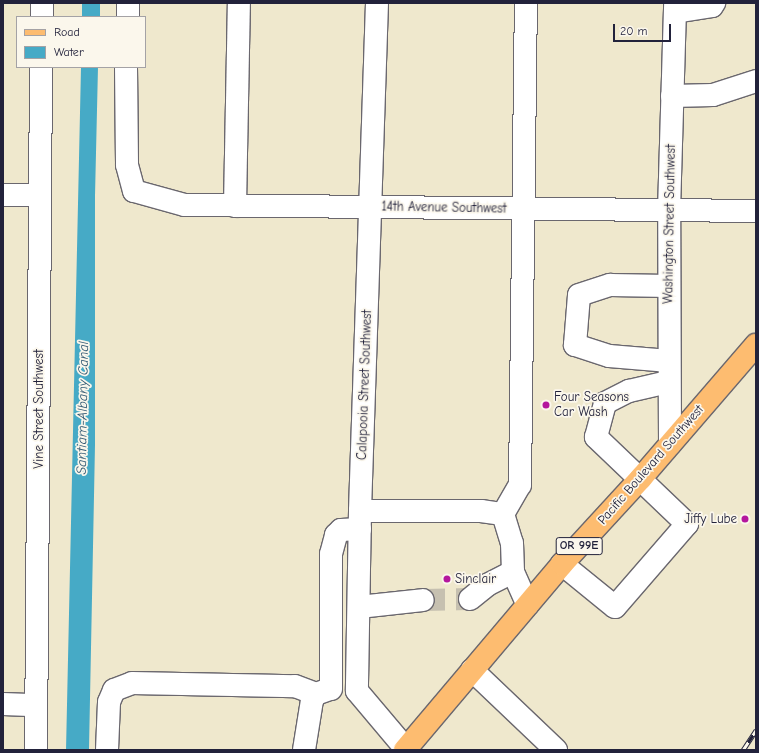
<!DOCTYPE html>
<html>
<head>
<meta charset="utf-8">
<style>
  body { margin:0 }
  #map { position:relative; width:759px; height:753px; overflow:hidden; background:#efe8cd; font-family:"Comic Neue",sans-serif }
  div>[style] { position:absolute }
  .water>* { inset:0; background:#46aac6 }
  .minor-tunnel>* { height:22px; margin-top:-11px; transform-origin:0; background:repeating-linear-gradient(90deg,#c6c0b0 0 22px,transparent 0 33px) }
  .roads { filter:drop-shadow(1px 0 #6a676e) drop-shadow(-1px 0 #6a676e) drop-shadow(0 1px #6a676e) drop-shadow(0 -1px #6a676e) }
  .minor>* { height:22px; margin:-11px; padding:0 11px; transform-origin:11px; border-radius:11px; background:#fff }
  .major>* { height:22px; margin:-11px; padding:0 11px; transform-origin:11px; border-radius:11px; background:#fdbc70 }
  .rail>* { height:4.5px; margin-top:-2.25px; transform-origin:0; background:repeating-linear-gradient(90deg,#fbf7ec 0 9px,#22223b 0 18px); box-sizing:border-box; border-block:1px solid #22223b }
  .dots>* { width:11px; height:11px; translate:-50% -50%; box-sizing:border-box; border:2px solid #fbf7ec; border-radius:50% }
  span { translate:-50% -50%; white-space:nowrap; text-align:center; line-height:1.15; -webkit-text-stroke:3.5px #fbf7ec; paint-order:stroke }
  .shield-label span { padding:1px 3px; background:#fbf7ec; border:1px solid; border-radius:3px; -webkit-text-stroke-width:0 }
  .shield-label { font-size:12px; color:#22223b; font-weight:700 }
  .street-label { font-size:13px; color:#22223b }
  .poi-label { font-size:13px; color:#22223b }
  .left { translate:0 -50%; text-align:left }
  .right { translate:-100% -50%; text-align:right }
  .water-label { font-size:14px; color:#305873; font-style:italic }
  .frame { position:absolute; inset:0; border:4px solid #22223b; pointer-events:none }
  .legend { position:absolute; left:16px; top:16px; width:130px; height:52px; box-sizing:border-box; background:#fbf7ec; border:1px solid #a4a2a5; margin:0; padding:5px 7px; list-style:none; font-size:12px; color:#22223b }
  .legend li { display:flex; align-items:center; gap:8px; height:20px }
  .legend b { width:20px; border:1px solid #a4a2a5 }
  .scale { position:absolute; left:613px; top:24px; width:58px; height:18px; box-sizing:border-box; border:2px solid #22223b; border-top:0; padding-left:5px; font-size:12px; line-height:14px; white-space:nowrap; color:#22223b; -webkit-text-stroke:3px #fbf7ec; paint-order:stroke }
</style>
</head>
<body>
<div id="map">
  <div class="water">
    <div style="clip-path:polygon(82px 3px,100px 3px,100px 17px,82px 17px)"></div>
    <div style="clip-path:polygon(81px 67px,98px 67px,95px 196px,95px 445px,89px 750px,66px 750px)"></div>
  </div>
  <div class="minor-tunnel">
    <div style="left:423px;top:600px;width:47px;rotate:-1.2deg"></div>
  </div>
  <div class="roads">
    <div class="minor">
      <div style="left:377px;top:3px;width:508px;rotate:91.92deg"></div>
      <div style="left:360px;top:511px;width:180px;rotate:91deg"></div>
      <div style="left:357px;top:691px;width:76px;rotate:49.8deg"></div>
      <div style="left:675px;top:12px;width:37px;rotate:-9deg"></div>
      <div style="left:712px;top:6px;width:4px;rotate:-56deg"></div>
      <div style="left:42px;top:17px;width:14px;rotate:-90deg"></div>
      <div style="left:128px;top:17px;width:14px;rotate:-90deg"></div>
      <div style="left:126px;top:67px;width:98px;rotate:89.4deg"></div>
      <div style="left:127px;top:165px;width:27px;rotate:75deg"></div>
      <div style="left:134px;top:191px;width:53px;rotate:15.4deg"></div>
      <div style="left:185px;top:205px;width:571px;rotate:0.6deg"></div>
      <div style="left:672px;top:96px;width:41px;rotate:-1.4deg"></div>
      <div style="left:713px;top:95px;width:45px;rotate:-18deg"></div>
      <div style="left:3px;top:195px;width:37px"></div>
      <div style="left:235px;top:206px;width:203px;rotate:-88.9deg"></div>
      <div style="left:669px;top:361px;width:60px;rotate:-175.2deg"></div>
      <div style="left:609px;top:356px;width:36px;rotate:-162deg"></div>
      <div style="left:575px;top:345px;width:50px;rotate:-85.4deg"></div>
      <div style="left:579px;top:295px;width:33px;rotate:-18deg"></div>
      <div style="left:610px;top:285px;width:59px;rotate:1deg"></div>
      <div style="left:670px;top:444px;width:233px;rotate:-90.2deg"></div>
      <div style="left:669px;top:211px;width:208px;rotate:-88.3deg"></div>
      <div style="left:360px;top:511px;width:121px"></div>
      <div style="left:481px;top:511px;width:22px;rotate:8deg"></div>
      <div style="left:503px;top:514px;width:30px;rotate:73deg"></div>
      <div style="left:512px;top:543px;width:29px;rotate:88deg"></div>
      <div style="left:513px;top:572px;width:36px;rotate:66deg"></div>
      <div style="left:503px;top:514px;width:34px;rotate:-60deg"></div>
      <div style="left:520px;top:485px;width:482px;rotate:-89.3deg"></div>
      <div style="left:562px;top:564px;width:68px;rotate:39.1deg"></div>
      <div style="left:615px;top:607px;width:110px;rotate:-49.1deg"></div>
      <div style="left:687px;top:524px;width:126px;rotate:-136.3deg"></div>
      <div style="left:596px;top:437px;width:35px;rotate:-75deg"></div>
      <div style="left:605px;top:403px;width:27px;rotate:-27deg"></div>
      <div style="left:629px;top:391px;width:40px;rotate:-13deg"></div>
      <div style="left:470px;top:599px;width:22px;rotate:-39deg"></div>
      <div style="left:487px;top:585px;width:29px;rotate:-27deg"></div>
      <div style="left:359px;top:607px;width:64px;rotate:-6.2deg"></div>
      <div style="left:472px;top:670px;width:116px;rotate:43.6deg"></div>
      <div style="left:331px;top:689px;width:135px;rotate:-90deg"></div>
      <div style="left:331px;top:554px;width:20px;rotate:-75deg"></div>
      <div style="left:336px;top:535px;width:7px;rotate:-45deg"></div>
      <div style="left:341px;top:530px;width:19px;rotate:-3deg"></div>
      <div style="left:3px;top:704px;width:33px;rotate:2deg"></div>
      <div style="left:36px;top:750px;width:683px;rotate:-89.58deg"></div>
      <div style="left:107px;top:750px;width:48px;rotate:-87.6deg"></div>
      <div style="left:109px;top:702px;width:13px;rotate:-67deg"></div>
      <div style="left:114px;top:690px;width:19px;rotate:-21deg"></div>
      <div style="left:132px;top:683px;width:163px;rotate:1.1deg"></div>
      <div style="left:295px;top:686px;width:22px;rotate:21deg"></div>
      <div style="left:304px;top:750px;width:51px;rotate:-80.9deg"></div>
      <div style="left:312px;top:700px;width:7px;rotate:-56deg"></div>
      <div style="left:316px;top:694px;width:15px;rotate:-20deg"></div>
    </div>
    <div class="major">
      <div style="left:405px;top:750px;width:243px;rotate:-49.8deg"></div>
      <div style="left:562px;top:564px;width:117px;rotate:-47.4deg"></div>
      <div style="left:641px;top:478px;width:176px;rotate:-49.2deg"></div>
    </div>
  </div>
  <div class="rail">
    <div style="left:743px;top:750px;width:24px;rotate:-57deg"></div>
  </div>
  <div class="dots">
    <div style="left:546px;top:405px;background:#b5179e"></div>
    <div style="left:745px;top:519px;background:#b5179e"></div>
    <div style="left:447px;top:579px;background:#b5179e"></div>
  </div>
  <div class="shield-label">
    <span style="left:579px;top:546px">OR 99E</span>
  </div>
  <div class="street-label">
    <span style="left:444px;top:208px;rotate:1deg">14th Avenue Southwest</span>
    <span style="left:670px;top:224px;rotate:-89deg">Washington Street Southwest</span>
    <span style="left:365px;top:385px;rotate:-88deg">Calapooia Street Southwest</span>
    <span style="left:39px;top:409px;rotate:-90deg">Vine Street Southwest</span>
    <span style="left:651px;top:465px;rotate:-49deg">Pacific Boulevard Southwest</span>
  </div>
  <div class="poi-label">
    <span class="left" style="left:554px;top:405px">Four Seasons<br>Car Wash</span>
    <span class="right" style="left:737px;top:519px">Jiffy Lube</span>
    <span class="left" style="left:455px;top:579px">Sinclair</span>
  </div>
  <div class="water-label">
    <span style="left:83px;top:408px;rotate:-89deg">Santiam-Albany Canal</span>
  </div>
  <div class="frame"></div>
  <ul class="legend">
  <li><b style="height:5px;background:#fdbc70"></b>Road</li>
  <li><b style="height:11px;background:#46aac6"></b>Water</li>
  </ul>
  <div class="scale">20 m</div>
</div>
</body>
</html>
